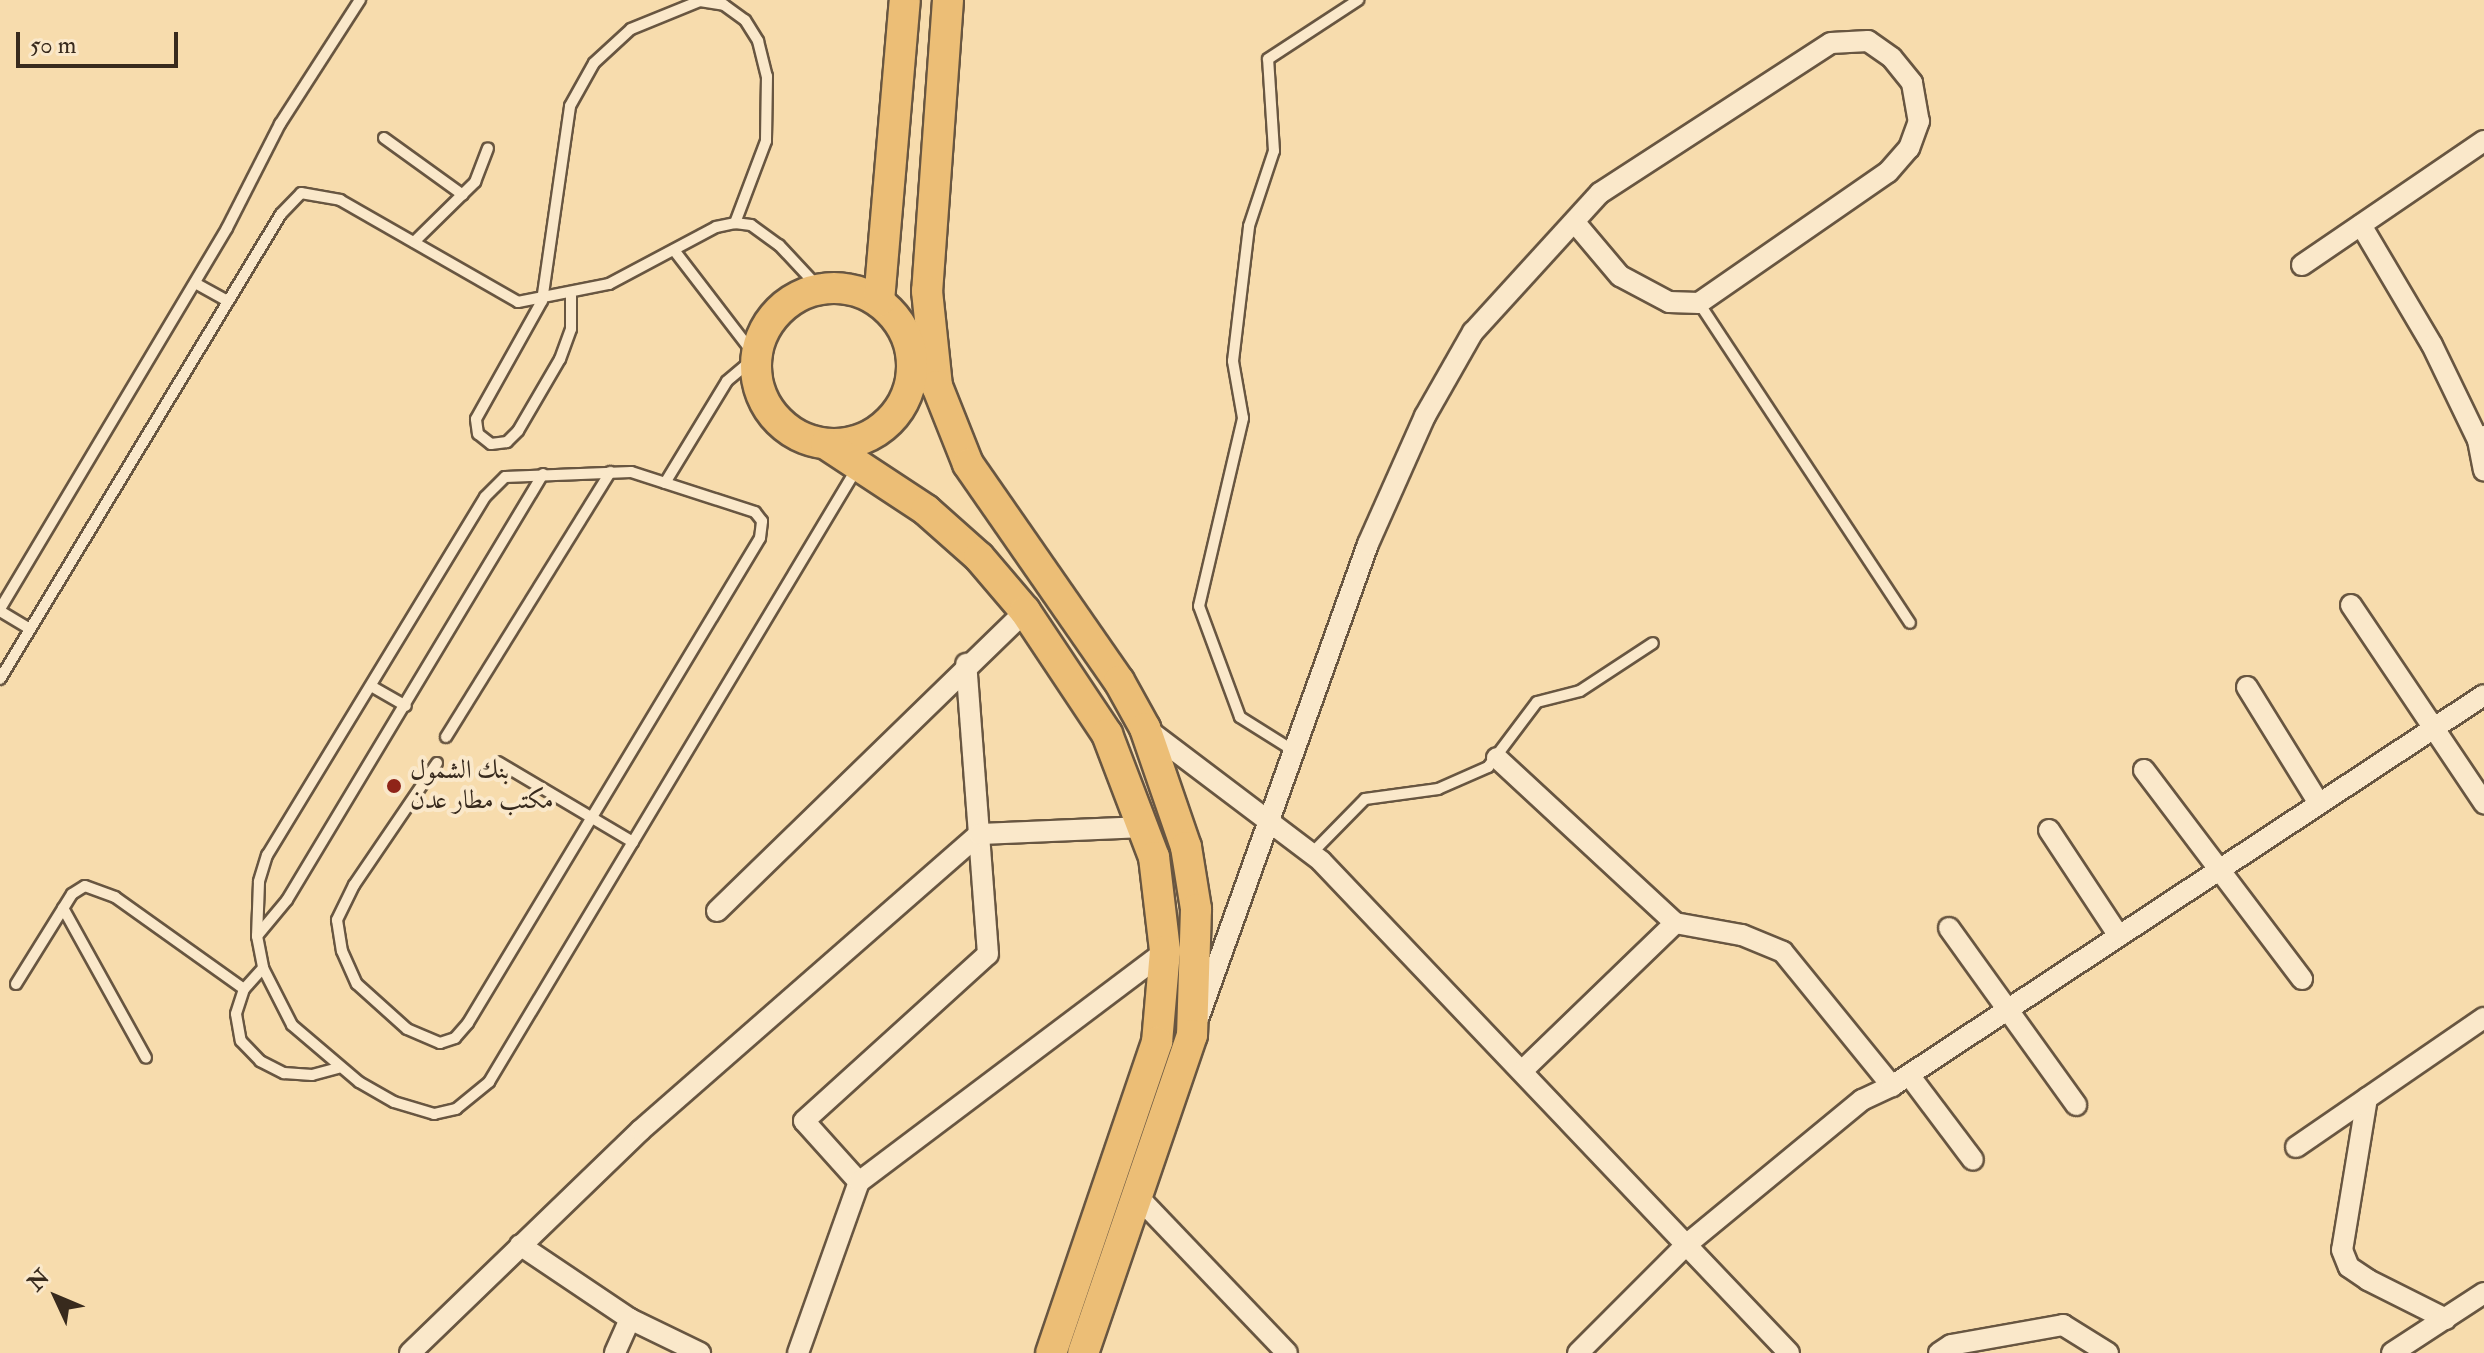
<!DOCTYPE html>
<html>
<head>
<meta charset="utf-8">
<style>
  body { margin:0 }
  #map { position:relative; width:2484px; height:1353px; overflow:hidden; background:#f7dcad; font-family:"IM FELL Double Pica",Amiri,serif }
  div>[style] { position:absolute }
  .roads { filter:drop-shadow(2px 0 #685641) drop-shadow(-2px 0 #685641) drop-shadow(0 2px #685641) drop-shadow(0 -2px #685641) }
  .lane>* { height:10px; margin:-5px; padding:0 5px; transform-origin:5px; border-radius:5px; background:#fae8ca }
  .street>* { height:20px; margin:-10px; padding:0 10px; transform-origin:10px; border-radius:10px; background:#fae8ca }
  .primary>* { height:30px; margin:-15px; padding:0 15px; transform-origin:15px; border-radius:15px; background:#ecbe76 }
  .primary>.ring { margin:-15px; padding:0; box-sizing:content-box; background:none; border:30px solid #ecbe76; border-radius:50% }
  .dots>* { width:22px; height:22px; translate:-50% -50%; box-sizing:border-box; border:4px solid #fae8ca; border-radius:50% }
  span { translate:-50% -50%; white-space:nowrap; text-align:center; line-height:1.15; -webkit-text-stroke:8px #fae8ca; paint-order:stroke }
  .poi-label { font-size:26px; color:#382a1d }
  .left { translate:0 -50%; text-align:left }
  .north { position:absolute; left:16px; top:1257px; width:80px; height:80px; -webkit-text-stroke:6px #fae8ca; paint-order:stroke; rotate:314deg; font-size:22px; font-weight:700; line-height:32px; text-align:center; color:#382a1d }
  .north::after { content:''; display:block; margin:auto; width:28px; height:36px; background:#382a1d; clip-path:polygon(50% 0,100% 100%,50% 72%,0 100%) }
  .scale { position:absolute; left:16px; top:32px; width:162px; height:36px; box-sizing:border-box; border:4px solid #382a1d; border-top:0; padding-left:10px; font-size:24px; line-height:28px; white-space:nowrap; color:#382a1d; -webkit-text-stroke:6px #fae8ca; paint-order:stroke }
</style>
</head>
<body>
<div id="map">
  <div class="roads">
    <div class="lane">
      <div style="left:384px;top:138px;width:97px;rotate:35.8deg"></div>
      <div style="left:414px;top:242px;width:86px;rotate:-44.5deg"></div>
      <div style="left:475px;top:182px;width:36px;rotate:-69deg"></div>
      <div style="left:195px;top:283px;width:38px;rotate:29deg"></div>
      <div style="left:571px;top:296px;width:33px;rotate:90deg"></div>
      <div style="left:571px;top:329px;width:32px;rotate:110deg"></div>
      <div style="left:560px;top:359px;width:83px;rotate:120.3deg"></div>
      <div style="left:518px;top:431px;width:16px;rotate:135deg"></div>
      <div style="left:507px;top:442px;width:16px;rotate:173deg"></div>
      <div style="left:491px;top:444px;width:16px;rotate:-142deg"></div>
      <div style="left:478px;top:434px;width:15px;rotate:-98deg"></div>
      <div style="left:476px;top:419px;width:135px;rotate:-60.8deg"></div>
      <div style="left:542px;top:301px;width:197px;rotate:-81.8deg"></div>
      <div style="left:570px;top:106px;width:49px;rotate:-60.8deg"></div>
      <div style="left:594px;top:63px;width:50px;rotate:-42.6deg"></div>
      <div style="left:631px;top:29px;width:74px;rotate:-22.1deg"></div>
      <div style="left:700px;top:1px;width:24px;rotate:9deg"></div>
      <div style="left:724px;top:5px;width:26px;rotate:36deg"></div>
      <div style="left:745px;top:20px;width:25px;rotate:58deg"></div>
      <div style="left:758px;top:41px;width:36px;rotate:76deg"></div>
      <div style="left:767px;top:76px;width:65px;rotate:90.9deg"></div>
      <div style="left:766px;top:141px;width:88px;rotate:110.7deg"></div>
      <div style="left:1699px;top:303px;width:383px;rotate:56.6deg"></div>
      <div style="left:665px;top:483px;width:119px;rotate:-58.7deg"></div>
      <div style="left:727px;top:381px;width:38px;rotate:-40deg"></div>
      <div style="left:756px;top:357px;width:135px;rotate:-127.5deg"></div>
      <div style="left:0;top:609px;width:443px;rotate:-59.2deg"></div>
      <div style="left:227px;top:228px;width:117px;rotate:-63deg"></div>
      <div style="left:280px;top:124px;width:148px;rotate:-57.2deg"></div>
      <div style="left:0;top:611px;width:35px;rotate:31deg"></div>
      <div style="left:0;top:679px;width:543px;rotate:-58.86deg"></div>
      <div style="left:281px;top:214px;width:29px;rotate:-46deg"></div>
      <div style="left:301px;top:193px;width:40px;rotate:10deg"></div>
      <div style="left:340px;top:200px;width:205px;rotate:29.8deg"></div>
      <div style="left:518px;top:302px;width:93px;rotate:-11.2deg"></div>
      <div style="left:609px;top:284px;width:121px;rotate:-28deg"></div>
      <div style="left:716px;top:227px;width:19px;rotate:-12deg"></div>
      <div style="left:735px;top:223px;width:16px;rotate:7deg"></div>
      <div style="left:751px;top:225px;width:34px;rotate:36deg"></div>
      <div style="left:779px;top:245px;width:60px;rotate:47deg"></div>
      <div style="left:371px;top:686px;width:40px;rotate:29.7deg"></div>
      <div style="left:446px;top:737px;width:312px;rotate:-58.2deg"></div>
      <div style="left:1294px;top:751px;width:64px;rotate:-147.8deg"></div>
      <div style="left:1240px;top:717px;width:118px;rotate:-110.3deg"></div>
      <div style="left:1199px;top:606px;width:193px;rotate:-76.8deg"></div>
      <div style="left:1243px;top:418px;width:58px;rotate:-100deg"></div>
      <div style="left:1233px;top:361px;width:136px;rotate:-83.2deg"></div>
      <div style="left:1249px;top:226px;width:79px;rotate:-71.6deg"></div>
      <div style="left:1274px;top:151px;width:92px;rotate:-93.7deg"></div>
      <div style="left:1268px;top:59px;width:108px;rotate:-33.2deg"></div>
      <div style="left:498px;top:762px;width:157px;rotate:30.7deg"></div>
      <div style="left:437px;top:763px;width:148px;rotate:124.2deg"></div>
      <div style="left:354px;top:885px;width:39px;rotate:116deg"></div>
      <div style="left:337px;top:920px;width:31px;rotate:81deg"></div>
      <div style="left:342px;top:951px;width:36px;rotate:66deg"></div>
      <div style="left:357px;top:984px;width:67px;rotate:42deg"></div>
      <div style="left:407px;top:1029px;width:36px;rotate:23deg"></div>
      <div style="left:440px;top:1043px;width:16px;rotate:-18deg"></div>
      <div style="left:455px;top:1038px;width:20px;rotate:-49deg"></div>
      <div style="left:468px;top:1023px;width:566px;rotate:-58.95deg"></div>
      <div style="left:760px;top:538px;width:17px;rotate:-83deg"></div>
      <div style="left:762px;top:521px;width:11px;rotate:-128deg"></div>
      <div style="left:755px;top:512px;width:130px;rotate:-162.1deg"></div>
      <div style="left:631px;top:472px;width:126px;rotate:177.7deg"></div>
      <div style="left:505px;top:477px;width:28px;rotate:135deg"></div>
      <div style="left:485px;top:497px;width:419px;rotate:121.3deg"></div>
      <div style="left:267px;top:855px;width:28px;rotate:107deg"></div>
      <div style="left:259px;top:882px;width:54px;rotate:92.1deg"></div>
      <div style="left:257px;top:936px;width:33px;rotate:79deg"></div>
      <div style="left:263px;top:968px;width:64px;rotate:63deg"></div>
      <div style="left:292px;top:1025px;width:88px;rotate:40.4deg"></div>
      <div style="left:359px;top:1082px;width:40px;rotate:29.7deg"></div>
      <div style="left:394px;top:1102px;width:42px;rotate:16.7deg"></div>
      <div style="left:434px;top:1114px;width:23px;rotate:-13deg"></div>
      <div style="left:456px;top:1109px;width:43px;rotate:-39.3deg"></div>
      <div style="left:489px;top:1082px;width:716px;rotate:-59.06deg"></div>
      <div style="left:1311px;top:854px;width:77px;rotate:-45.5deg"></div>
      <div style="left:1365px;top:799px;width:74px;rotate:-7.8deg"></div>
      <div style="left:1438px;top:789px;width:55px;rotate:-23.7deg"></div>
      <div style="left:1488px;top:767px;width:81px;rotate:-53deg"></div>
      <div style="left:1537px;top:702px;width:44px;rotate:-14.3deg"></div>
      <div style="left:1580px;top:691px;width:87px;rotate:-33.3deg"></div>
      <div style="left:63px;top:908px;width:171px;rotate:61deg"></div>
      <div style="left:257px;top:936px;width:47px;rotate:-50.2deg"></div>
      <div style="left:287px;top:900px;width:497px;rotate:-59deg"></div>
      <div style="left:263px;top:968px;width:28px;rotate:132deg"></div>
      <div style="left:244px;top:989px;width:26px;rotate:108deg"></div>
      <div style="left:236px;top:1014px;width:27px;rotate:80deg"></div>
      <div style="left:241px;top:1041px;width:28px;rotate:46deg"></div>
      <div style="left:260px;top:1061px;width:27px;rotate:27deg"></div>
      <div style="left:284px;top:1073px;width:28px;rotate:4deg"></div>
      <div style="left:312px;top:1075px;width:27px;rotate:-15deg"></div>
      <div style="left:16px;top:984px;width:106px;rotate:-58.1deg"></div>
      <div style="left:72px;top:894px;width:15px;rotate:-32deg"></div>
      <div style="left:85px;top:886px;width:32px;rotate:20deg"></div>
      <div style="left:115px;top:897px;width:158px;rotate:35.5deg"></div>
    </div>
    <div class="street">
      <div style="left:2361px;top:225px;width:139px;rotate:59.4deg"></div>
      <div style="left:2432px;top:345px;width:106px;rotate:64.2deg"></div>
      <div style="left:2302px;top:265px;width:220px;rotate:-34.3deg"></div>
      <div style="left:2484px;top:436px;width:7px;rotate:146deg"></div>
      <div style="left:2478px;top:440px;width:31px;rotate:79deg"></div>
      <div style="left:2351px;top:605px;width:239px;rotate:56.1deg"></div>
      <div style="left:2247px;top:687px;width:135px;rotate:58.3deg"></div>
      <div style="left:1148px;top:730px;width:217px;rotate:37.1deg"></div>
      <div style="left:1321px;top:861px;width:679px;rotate:46.43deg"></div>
      <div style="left:1497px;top:758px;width:243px;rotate:42.8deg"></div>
      <div style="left:2144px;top:770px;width:262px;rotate:52.9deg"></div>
      <div style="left:2049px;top:830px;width:127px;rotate:56.6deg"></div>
      <div style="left:717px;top:911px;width:430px;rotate:-44.2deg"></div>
      <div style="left:1949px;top:928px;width:218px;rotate:54.3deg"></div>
      <div style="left:1199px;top:1016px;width:501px;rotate:-70.3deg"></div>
      <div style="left:1368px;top:544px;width:140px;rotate:-66deg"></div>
      <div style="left:1425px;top:416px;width:97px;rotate:-60.3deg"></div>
      <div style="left:1473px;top:332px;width:188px;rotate:-47.6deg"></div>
      <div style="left:1600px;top:193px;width:275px;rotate:-33deg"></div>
      <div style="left:1831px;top:43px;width:37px;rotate:-3deg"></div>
      <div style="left:1868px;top:41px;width:29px;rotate:35deg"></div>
      <div style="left:1892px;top:58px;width:32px;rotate:51deg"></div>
      <div style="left:1912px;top:83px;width:39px;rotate:80deg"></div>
      <div style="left:1919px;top:121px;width:29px;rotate:110deg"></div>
      <div style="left:1909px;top:148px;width:32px;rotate:131deg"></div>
      <div style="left:1888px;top:172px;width:230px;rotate:145.3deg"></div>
      <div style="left:1699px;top:303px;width:30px;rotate:-178deg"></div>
      <div style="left:1669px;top:302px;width:55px;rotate:-152deg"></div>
      <div style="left:1620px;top:276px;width:68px;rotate:-130.2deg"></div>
      <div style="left:1522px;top:1071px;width:213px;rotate:-44deg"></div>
      <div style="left:1675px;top:923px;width:68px;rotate:10.2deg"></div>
      <div style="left:1742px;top:935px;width:44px;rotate:22.5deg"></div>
      <div style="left:1783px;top:952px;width:173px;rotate:50.9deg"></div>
      <div style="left:1909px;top:1075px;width:106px;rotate:53deg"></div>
      <div style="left:2367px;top:1098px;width:154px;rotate:99.3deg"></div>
      <div style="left:2342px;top:1250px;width:18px;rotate:68deg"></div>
      <div style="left:2349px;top:1267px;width:23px;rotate:34deg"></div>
      <div style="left:2368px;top:1280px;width:87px;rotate:26.6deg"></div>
      <div style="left:2296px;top:1147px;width:228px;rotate:-34.5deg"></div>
      <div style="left:859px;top:1182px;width:82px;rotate:-132deg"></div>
      <div style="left:804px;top:1121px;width:248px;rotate:-42.2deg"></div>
      <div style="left:988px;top:954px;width:291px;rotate:-94.3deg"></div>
      <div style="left:1139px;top:1198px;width:214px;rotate:46.3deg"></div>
      <div style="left:520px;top:1245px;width:133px;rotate:33.9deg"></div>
      <div style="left:630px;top:1319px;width:37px;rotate:114deg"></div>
      <div style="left:630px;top:1319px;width:78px;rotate:25.9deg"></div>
      <div style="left:410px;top:1353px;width:321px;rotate:-44deg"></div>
      <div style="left:641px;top:1130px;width:449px;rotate:-41.2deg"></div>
      <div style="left:979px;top:834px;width:167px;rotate:-2.4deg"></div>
      <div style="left:798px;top:1353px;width:182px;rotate:-70.4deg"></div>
      <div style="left:859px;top:1182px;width:383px;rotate:-37deg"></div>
      <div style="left:1578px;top:1353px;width:153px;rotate:-45deg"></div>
      <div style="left:1686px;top:1245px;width:228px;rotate:-39.5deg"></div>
      <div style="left:1862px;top:1100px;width:33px;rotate:-25deg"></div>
      <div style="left:1892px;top:1086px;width:709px;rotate:-33.44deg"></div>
      <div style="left:1939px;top:1353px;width:14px;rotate:-34deg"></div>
      <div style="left:1951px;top:1345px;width:114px;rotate:-10.1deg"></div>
      <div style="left:2063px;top:1325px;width:53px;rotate:31.9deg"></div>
      <div style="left:2392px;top:1353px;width:110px;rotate:-33.1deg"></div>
    </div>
    <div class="primary">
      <div style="left:948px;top:0;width:292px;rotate:94.1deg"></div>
      <div style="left:927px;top:291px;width:96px;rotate:84deg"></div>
      <div style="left:937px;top:386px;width:84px;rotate:68.3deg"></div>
      <div style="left:968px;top:464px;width:264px;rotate:55.2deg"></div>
      <div style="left:1119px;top:681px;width:54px;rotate:61deg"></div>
      <div style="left:1145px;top:728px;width:126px;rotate:71deg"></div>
      <div style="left:1186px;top:847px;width:63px;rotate:80.8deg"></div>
      <div style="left:1196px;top:909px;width:126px;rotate:91.8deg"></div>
      <div style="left:1192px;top:1035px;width:336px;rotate:108.9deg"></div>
      <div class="ring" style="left:756px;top:288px;width:126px;height:126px"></div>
      <div style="left:879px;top:301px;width:302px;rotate:-85.1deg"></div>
      <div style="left:826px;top:444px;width:120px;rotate:33.4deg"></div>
      <div style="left:926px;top:510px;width:71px;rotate:41.6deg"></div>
      <div style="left:979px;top:557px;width:71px;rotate:49.6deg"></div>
      <div style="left:1025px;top:611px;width:148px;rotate:56.3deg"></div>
      <div style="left:1107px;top:734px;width:132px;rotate:69.1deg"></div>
      <div style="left:1154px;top:857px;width:95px;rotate:83.3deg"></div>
      <div style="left:1165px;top:951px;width:91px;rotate:95deg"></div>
      <div style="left:1157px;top:1042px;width:329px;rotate:108.8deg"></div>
    </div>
  </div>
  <div class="dots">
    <div style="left:394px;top:786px;background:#8f2418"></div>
  </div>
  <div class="poi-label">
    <span class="left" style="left:410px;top:786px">بنك الشمول<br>مكتب مطار عدن</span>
  </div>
  <div class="north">N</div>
  <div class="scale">50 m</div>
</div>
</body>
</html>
